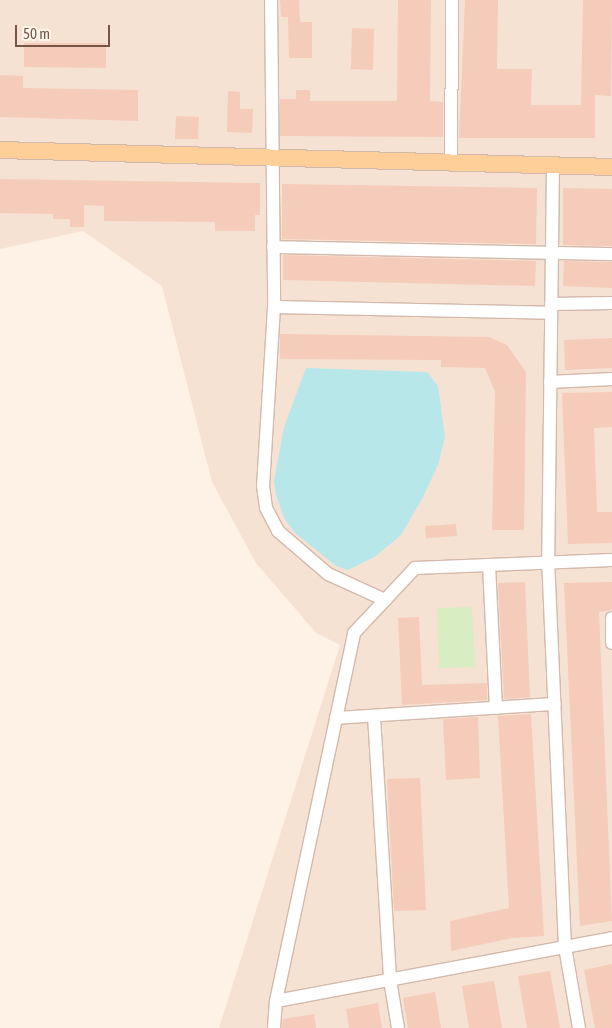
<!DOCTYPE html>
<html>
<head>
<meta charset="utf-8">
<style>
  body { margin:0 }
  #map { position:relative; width:612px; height:1028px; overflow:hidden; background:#fef1e5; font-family:"Asap Condensed",sans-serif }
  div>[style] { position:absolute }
  .residential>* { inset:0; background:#f6e2d2 }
  .green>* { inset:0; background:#d8edc2 }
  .water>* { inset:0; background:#b7e7e9 }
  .building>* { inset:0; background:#f5cbba }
  .roads { filter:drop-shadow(1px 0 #d3b9ac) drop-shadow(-1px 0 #d3b9ac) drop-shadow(0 1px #d3b9ac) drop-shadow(0 -1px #d3b9ac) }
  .minor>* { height:12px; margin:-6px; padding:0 6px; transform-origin:6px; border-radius:6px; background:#fff }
  .major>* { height:16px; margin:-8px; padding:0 8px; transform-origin:8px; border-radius:8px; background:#ffcf9a }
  span { translate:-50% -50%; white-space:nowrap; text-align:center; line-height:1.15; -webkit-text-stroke:5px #fff6ec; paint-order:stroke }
  .scale { position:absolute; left:15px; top:25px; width:95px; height:22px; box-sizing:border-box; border:2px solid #795448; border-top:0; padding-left:6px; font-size:15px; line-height:18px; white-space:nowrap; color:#795448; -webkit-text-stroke:4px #fff6ec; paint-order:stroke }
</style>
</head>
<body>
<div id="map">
  <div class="residential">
    <div style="clip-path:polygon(0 0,612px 0,612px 1028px,219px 1028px,340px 645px,316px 633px,256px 563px,212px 482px,162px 286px,83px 231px,0 249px)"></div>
  </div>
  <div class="green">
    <div style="clip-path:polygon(472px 607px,475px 667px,439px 668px,437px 608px)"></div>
  </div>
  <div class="water">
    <div style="clip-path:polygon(306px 368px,427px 372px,438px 386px,445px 437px,438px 465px,422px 499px,401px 535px,376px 556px,348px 570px,336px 566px,295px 533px,284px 518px,276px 495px,274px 481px,284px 427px)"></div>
  </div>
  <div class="building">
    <div style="clip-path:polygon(280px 0,299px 0,300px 22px,312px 22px,312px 58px,289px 58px,288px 17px,281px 17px)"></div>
    <div style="clip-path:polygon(398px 0,431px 0,430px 101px,443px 102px,443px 137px,280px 136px,280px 99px,296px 99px,296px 90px,310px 90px,310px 101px,397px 101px)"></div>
    <div style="clip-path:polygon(465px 0,498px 0,497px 69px,532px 69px,531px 105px,581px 105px,583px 0,612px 0,611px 96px,595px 95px,595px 138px,459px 138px)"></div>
    <div style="clip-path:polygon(352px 28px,374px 29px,373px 70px,351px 69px)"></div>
    <div style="clip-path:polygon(24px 43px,106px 43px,106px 68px,24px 67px)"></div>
    <div style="clip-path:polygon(0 75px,23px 76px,23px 88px,138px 90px,138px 121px,0 117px)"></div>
    <div style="clip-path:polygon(228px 91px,240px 92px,240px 109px,253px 109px,252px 133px,227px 132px)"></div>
    <div style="clip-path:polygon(176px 116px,199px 117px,198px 139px,175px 139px)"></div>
    <div style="clip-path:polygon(0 179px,260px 183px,260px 215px,255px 215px,255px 231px,215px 231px,215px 222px,104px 221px,104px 206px,84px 205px,84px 227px,70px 227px,70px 219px,53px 219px,53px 214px,0 213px)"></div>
    <div style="clip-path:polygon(282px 184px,537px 188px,536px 244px,282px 239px)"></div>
    <div style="clip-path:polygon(563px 188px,612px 189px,612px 246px,563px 245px)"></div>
    <div style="clip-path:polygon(283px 255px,536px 261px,535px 286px,283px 280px)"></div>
    <div style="clip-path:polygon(564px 261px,612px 262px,612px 288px,563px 286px)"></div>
    <div style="clip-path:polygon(280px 334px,489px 337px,507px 345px,526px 372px,524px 530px,492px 530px,495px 392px,485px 368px,441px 367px,441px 360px,280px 359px)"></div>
    <div style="clip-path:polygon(612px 338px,612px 368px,565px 370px,564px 340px)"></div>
    <div style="clip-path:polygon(612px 392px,612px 427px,594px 428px,597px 512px,612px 512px,612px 543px,568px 544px,562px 393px)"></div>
    <div style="clip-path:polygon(456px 524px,457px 536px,426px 538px,425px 526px)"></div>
    <div style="clip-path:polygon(525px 582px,530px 697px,504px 699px,498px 583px)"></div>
    <div style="clip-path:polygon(612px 582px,612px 610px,599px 612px,612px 921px,580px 926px,564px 583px)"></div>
    <div style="clip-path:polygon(419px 617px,422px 685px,487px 683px,487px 700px,402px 705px,398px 618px)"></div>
    <div style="clip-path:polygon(531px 714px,544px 936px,512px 938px,451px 951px,450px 921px,509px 908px,498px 716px)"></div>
    <div style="clip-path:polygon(478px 717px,480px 778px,446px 780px,443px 719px)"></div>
    <div style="clip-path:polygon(420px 778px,426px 910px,394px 911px,387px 779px)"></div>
    <div style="clip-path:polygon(612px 964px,612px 1028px,595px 1028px,584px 970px)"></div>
    <div style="clip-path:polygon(550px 971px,560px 1028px,527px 1028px,518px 976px)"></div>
    <div style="clip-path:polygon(494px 981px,502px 1028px,469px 1028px,462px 986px)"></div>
    <div style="clip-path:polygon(435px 992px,441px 1028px,408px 1028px,403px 998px)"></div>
    <div style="clip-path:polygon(378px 1003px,382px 1028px,349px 1028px,346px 1009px)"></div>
    <div style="clip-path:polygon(314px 1014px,316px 1028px,282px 1028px,283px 1019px)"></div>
  </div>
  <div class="roads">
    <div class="minor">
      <div style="left:271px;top:0;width:307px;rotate:89.4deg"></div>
      <div style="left:274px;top:307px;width:179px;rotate:93.5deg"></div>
      <div style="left:263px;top:486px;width:22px;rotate:82deg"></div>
      <div style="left:266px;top:508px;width:26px;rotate:62deg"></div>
      <div style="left:278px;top:531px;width:66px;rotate:40.7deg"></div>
      <div style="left:328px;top:574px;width:63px;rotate:24.5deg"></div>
      <div style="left:451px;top:163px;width:163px;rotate:-89.6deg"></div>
      <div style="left:553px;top:166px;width:392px;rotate:90.7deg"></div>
      <div style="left:548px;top:558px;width:389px;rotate:87.5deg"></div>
      <div style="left:565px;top:947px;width:82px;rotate:80.2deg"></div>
      <div style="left:273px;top:247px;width:339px;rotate:1.2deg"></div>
      <div style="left:551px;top:304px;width:61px;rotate:-0.9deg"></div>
      <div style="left:274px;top:307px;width:277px;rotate:1.2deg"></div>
      <div style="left:550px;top:382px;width:62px;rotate:-2.8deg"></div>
      <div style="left:489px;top:565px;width:143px;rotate:87.2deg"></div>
      <div style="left:612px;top:618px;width:25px;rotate:90deg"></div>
      <div style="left:374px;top:716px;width:264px;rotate:86.5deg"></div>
      <div style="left:390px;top:980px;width:49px;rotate:80.5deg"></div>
      <div style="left:336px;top:718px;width:219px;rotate:-3.7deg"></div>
      <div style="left:276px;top:1001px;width:342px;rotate:-10.6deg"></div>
      <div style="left:274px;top:1028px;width:27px;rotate:-86deg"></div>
      <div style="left:276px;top:1001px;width:376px;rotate:-78deg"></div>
      <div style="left:354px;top:633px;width:89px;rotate:-46.8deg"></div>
      <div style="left:415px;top:568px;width:197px;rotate:-2.3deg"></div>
    </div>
    <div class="major">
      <div style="left:0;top:150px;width:612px;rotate:1.59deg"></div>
    </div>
  </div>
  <div class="scale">50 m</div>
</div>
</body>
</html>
